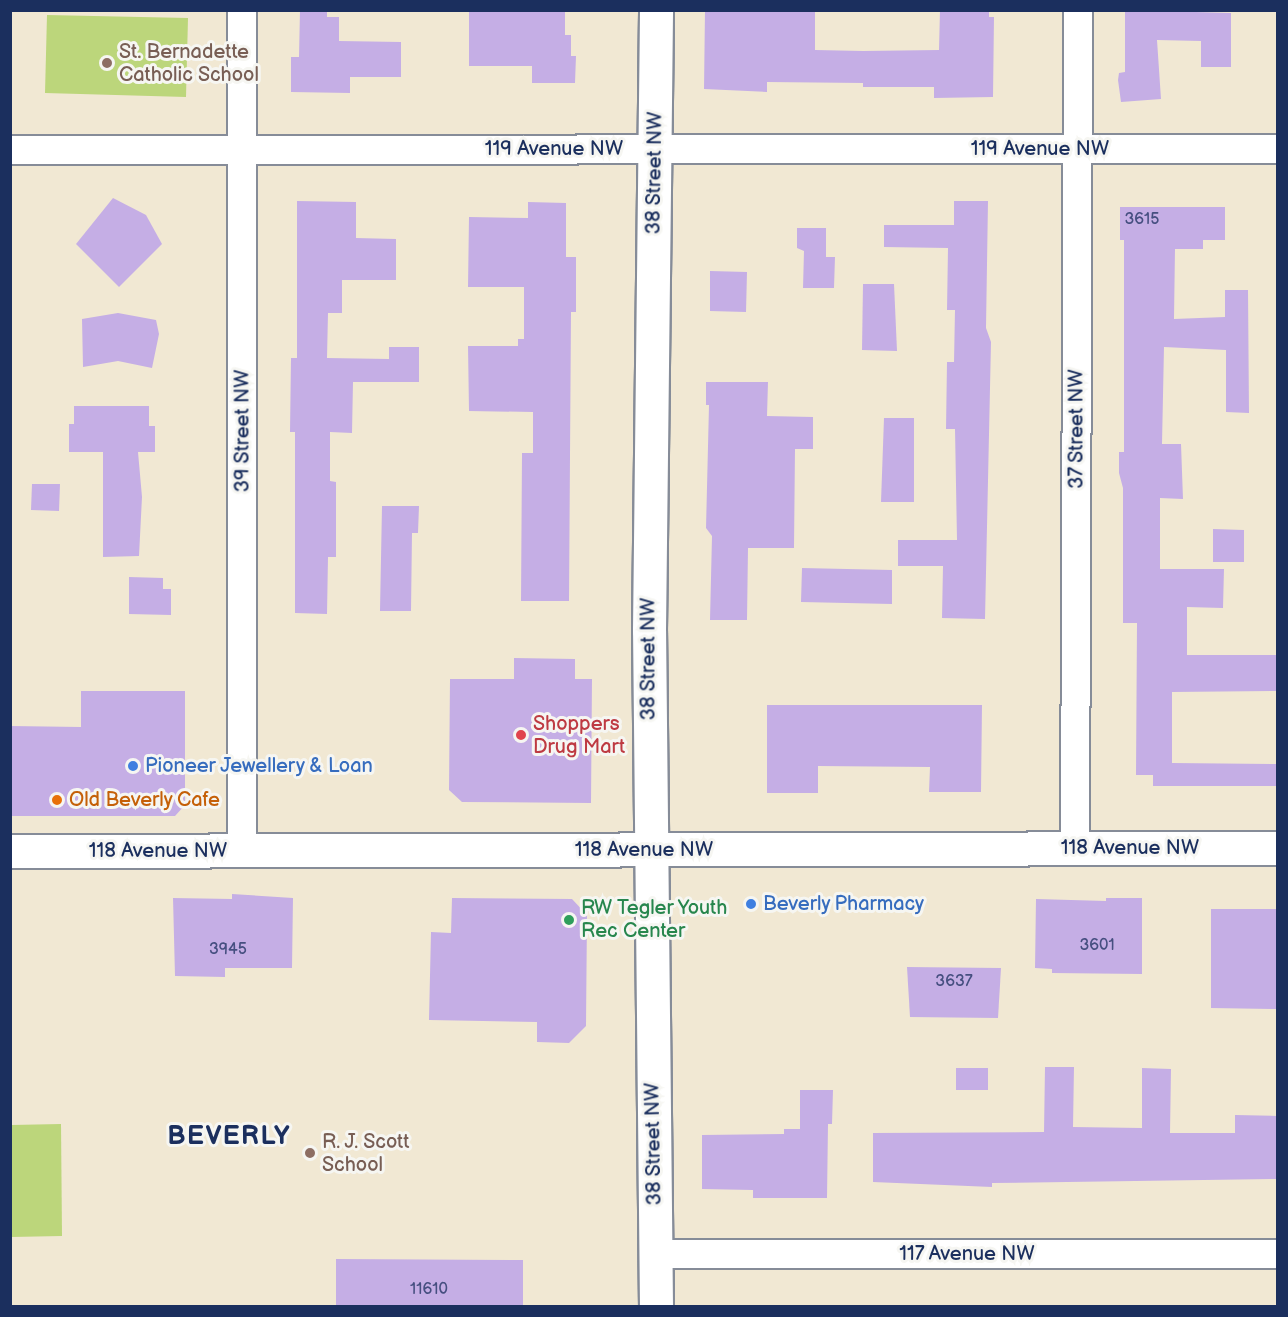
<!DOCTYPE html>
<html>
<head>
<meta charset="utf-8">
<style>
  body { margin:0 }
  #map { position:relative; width:1288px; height:1317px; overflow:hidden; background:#f1e8d3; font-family:"Balsamiq Sans",sans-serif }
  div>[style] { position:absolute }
  .green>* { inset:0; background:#bcd67b }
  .building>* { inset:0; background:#c5aee5 }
  .roads { filter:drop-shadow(2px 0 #868c98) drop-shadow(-2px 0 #868c98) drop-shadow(0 2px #868c98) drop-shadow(0 -2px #868c98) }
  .street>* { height:28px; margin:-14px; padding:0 14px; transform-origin:14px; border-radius:14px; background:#fff }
  .secondary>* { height:33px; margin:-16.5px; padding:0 16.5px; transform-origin:16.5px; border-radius:16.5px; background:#fff }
  .dots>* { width:16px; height:16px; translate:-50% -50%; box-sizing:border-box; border:3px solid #f6f6f2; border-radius:50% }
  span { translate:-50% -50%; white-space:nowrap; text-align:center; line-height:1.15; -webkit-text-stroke:6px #f6f6f2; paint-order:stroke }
  .number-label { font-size:16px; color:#464f80 }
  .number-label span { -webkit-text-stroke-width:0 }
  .education-label { font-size:20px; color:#785e54 }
  .left { translate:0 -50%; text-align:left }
  .street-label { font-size:20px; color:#1b2f5e }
  .health-label { font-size:20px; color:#be3a42 }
  .shop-label { font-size:20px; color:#366cbe }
  .food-label { font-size:20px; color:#c56008 }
  .leisure-label { font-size:20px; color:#27864d }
  .district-label { font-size:26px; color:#1b2f5e; font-weight:700; letter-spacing:1.5px }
  .frame { position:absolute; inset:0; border:12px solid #1b2f5e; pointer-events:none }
</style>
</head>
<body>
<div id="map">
  <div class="green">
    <div style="clip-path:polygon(47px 15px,188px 18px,186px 97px,45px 93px)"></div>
    <div style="clip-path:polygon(61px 1124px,62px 1236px,11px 1237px,11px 1125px)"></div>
  </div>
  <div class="building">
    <div style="clip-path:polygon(300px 10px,327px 10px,327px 17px,339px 17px,339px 41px,401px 42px,401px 77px,350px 77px,350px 93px,291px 92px,291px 57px,299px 57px)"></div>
    <div style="clip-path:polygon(469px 10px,565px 10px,565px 35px,571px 35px,571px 56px,576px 56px,575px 83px,532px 83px,532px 66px,469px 66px)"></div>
    <div style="clip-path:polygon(705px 10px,815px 10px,815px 50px,863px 51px,939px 50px,940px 10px,989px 10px,989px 17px,994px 17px,993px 97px,934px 98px,934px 87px,863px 87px,863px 83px,767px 82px,767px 92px,704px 89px)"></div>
    <div style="clip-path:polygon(1125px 10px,1231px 13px,1231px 67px,1201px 67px,1201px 41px,1157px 40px,1161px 99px,1121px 102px,1118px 80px,1119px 73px,1125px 72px)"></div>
    <div style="clip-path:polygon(113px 198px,146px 215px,162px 244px,119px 287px,76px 244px)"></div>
    <div style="clip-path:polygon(297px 201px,356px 202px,356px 238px,396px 239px,396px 280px,342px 280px,342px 313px,328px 313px,327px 358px,389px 359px,389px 347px,419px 347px,419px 382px,353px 382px,352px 433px,330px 432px,330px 481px,336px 482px,336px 557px,328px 557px,327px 614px,295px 613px,295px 432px,290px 432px,291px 358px,297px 358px)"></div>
    <div style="clip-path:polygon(954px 201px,988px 201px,986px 328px,991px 342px,985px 619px,942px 618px,943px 566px,898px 566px,898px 540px,957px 540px,955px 429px,946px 429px,947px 362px,954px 362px,955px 310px,947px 310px,948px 248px,884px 247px,884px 225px,954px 225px)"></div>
    <div style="clip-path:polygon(528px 202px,566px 203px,566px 257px,576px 257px,576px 312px,571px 312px,569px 601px,521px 601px,522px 453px,533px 453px,533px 412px,469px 411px,468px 346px,518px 346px,518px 339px,524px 339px,524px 287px,468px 287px,469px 217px,528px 218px)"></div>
    <div style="clip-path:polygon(1120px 207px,1225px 207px,1225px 240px,1203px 240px,1203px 249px,1175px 249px,1174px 319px,1225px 317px,1225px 290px,1248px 290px,1249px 413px,1226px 412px,1226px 350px,1164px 347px,1162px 444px,1181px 444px,1183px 499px,1160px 498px,1160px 569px,1224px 569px,1223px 608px,1187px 607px,1187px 655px,1278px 655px,1278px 691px,1172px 692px,1172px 763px,1278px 764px,1278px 786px,1153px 786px,1153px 775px,1136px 775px,1137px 623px,1123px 623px,1123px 488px,1119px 473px,1119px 452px,1124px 452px,1124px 240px,1120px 240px)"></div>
    <div style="clip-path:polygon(797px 228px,826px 228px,826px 257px,835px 257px,834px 288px,803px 288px,804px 251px,797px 248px)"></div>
    <div style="clip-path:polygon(710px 271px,747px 272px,746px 312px,710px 311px)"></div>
    <div style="clip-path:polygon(863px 284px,894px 284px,897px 351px,862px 350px)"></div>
    <div style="clip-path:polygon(118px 313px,156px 320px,159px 334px,152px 368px,118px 361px,83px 367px,82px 319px)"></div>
    <div style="clip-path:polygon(706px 382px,768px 382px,767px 416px,813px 417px,813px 449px,795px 449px,794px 548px,748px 548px,747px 620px,710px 620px,712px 536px,706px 528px,709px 405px,706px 405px)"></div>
    <div style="clip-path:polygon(74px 406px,149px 406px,149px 426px,155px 426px,155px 452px,138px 452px,142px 497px,139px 556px,103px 557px,103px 452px,69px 452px,69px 424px,74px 424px)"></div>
    <div style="clip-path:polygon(884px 418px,914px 418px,914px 502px,881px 502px)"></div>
    <div style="clip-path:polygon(32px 484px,60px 484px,59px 511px,31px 510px)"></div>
    <div style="clip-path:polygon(382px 506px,419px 506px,418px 533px,412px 533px,411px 611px,380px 611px)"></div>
    <div style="clip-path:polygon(1213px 529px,1244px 530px,1244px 562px,1213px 562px)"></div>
    <div style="clip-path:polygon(802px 568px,892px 570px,892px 604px,801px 602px)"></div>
    <div style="clip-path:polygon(129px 577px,163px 578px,163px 589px,171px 589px,171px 615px,129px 614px)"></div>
    <div style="clip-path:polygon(514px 658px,575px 659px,575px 679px,592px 679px,591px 803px,462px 802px,449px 790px,450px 679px,514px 679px)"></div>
    <div style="clip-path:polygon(81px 691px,185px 691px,185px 805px,175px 816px,10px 816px,10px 726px,81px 727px)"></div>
    <div style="clip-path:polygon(767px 705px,982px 705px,981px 792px,929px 792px,930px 767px,818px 766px,818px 793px,767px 793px)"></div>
    <div style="clip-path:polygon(232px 894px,293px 898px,292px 968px,225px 968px,225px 977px,175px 976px,173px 898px,232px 899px)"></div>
    <div style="clip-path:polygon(452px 898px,572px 899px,587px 915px,586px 1026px,569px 1043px,537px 1042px,537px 1022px,429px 1020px,431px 932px,451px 933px)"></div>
    <div style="clip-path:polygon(1106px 898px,1142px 898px,1142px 974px,1052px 973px,1052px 969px,1035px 968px,1036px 899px,1106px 901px)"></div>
    <div style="clip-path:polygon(1211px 909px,1278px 909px,1278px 1009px,1211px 1008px)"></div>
    <div style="clip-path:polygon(907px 967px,1001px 968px,998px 1018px,910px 1017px)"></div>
    <div style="clip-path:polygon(1045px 1067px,1074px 1067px,1073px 1127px,1142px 1128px,1142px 1068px,1171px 1069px,1170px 1133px,1235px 1133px,1235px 1115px,1278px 1116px,1278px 1179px,992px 1183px,992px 1187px,873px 1182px,873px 1133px,1044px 1132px)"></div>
    <div style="clip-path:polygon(956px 1068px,988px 1068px,988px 1090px,956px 1090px)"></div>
    <div style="clip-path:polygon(800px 1090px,833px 1090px,832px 1124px,828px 1124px,827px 1198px,753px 1198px,753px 1190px,702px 1189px,702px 1135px,784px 1134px,784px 1129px,800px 1129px)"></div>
    <div style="clip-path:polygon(336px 1259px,523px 1260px,523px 1306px,336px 1306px)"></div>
  </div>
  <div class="roads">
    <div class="street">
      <div style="left:242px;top:10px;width:841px;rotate:90deg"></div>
      <div style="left:10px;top:150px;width:1268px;rotate:-0.05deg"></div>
      <div style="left:1075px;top:848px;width:838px;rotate:-89.79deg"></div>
      <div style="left:656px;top:1254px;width:622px"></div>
    </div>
    <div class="secondary">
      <div style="left:10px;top:851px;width:1268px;rotate:-0.14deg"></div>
      <div style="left:656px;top:1306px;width:676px;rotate:-90.59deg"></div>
      <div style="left:649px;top:630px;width:620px;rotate:-89.35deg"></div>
    </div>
  </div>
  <div class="dots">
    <div style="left:107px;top:63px;background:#8d6e63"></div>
    <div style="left:521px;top:735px;background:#e0444e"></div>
    <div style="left:133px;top:766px;background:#3f7fe0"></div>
    <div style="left:57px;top:800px;background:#e8710a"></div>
    <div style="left:751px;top:904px;background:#3f7fe0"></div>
    <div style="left:569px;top:920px;background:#2e9e5b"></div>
    <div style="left:310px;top:1153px;background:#8d6e63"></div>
  </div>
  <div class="number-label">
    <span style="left:1142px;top:220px">3615</span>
    <span style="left:1097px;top:946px">3601</span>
    <span style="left:228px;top:950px">3945</span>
    <span style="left:954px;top:982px">3637</span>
    <span style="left:429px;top:1290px">11610</span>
  </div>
  <div class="education-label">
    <span class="left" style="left:119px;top:64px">St. Bernadette<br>Catholic School</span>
    <span class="left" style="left:322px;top:1154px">R. J. Scott<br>School</span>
  </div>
  <div class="street-label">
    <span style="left:554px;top:149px">119 Avenue NW</span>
    <span style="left:1040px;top:149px">119 Avenue NW</span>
    <span style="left:655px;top:173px;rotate:-89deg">38 Street NW</span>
    <span style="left:1077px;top:429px;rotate:-90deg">37 Street NW</span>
    <span style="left:243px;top:431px;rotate:-90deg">39 Street NW</span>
    <span style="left:649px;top:659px;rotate:-90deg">38 Street NW</span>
    <span style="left:1130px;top:848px">118 Avenue NW</span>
    <span style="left:644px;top:850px">118 Avenue NW</span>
    <span style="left:158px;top:851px">118 Avenue NW</span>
    <span style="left:654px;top:1144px;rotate:-91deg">38 Street NW</span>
    <span style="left:967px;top:1254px">117 Avenue NW</span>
  </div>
  <div class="health-label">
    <span class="left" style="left:533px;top:736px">Shoppers<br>Drug Mart</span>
  </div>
  <div class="shop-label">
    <span class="left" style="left:145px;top:766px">Pioneer Jewellery &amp; Loan</span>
    <span class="left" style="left:763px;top:904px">Beverly Pharmacy</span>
  </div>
  <div class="food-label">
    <span class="left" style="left:69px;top:800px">Old Beverly Cafe</span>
  </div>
  <div class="leisure-label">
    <span class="left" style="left:581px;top:920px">RW Tegler Youth<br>Rec Center</span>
  </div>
  <div class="district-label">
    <span style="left:229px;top:1137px">BEVERLY</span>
  </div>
  <div class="frame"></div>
</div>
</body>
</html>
